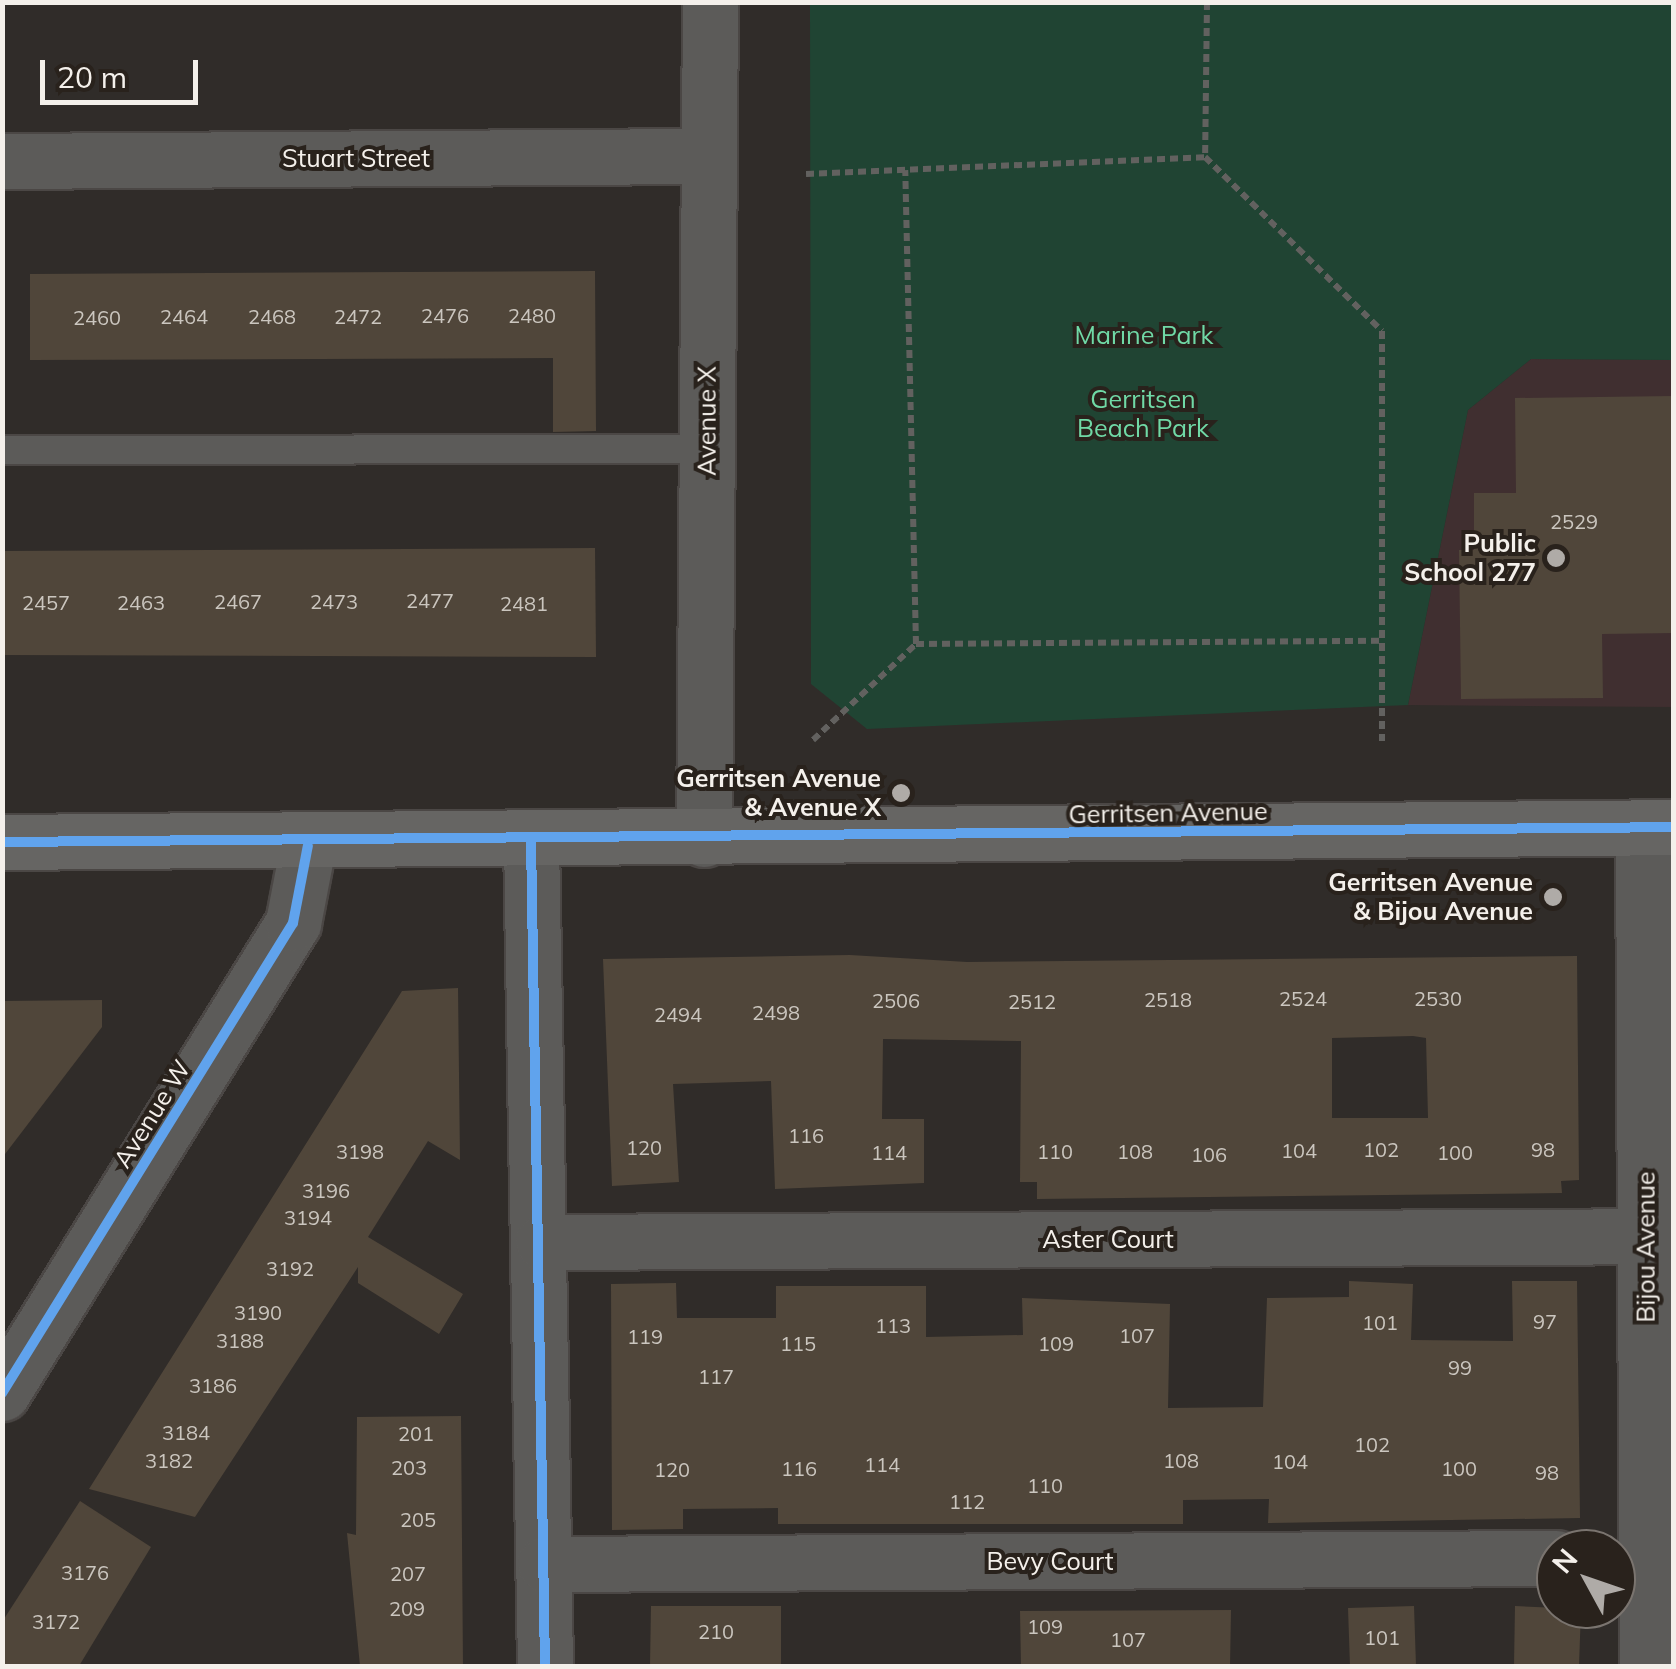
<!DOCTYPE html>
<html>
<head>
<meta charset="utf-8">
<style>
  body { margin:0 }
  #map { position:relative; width:1676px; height:1669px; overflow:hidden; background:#302c29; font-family:Mulish,sans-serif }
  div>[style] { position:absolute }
  .education>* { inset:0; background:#402f30 }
  .green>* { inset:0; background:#204433 }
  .building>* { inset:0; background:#50463a }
  .path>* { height:6px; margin-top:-3px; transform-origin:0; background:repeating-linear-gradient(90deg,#62615f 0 8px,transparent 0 13px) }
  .roads { filter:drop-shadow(2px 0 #4b4745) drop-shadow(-2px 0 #4b4745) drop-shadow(0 2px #4b4745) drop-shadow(0 -2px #4b4745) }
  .service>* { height:28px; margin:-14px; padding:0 14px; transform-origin:14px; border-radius:14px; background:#5c5b59 }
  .minor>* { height:55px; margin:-27.5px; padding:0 27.5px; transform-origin:27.5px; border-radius:27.5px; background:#5c5b59 }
  .secondary>* { height:55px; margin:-27.5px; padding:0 27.5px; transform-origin:27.5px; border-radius:27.5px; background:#666563 }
  .cycleway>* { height:10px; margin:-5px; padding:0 5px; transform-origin:5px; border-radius:5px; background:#60a3ed }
  .dots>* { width:28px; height:28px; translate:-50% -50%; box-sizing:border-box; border:5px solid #29221c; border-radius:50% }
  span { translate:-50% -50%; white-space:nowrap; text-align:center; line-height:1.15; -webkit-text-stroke:8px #29221c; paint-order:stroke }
  .number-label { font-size:20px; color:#cbc6bf }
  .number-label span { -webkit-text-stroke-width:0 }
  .street-label { font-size:25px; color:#f4f0eb }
  .park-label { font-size:25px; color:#70d9a6 }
  .poi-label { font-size:25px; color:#f4f0eb; font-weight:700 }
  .right { translate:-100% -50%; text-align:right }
  .frame { position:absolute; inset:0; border:5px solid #f4f0eb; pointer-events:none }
  .north { position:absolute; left:1536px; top:1529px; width:100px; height:100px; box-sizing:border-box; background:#29221c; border:2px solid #7a746f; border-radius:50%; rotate:310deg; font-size:28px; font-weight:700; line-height:40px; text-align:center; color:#f4f0eb }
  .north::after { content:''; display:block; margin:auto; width:35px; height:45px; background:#afaba7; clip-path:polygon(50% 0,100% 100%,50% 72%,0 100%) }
  .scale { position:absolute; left:40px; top:60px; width:158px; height:45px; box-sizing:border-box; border:5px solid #f4f0eb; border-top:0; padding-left:12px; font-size:30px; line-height:35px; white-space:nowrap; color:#f4f0eb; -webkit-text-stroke:8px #29221c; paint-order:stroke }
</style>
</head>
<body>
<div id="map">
  <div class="education">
    <div style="clip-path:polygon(1531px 359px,1673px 360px,1673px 707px,1408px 705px,1468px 410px)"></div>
  </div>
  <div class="green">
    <div style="clip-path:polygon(810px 3px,1673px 3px,1673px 360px,1531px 359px,1468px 410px,1408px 705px,867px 729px,811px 684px)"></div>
  </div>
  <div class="building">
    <div style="clip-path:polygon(595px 271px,596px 431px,553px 432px,553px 358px,30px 360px,30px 274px)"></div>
    <div style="clip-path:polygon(1674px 396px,1674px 633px,1602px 634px,1603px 698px,1461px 699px,1459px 550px,1474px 550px,1474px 493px,1516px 493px,1515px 398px)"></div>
    <div style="clip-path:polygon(595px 548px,596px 657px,2px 655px,2px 551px)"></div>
    <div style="clip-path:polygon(evenodd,850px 955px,967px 962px,1577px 956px,1579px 1180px,1561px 1181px,1562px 1193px,1037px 1199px,1037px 1182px,1020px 1182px,1021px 1041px,883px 1039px,882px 1119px,924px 1119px,924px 1183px,775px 1189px,771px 1081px,673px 1084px,679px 1182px,612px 1186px,603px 959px,850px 955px,1413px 1036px,1426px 1038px,1428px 1118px,1332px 1118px,1332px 1038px,1413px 1036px)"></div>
    <div style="clip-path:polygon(458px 988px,460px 1160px,428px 1141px,368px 1237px,463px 1294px,439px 1334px,358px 1283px,358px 1267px,195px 1517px,89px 1489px,402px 991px)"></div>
    <div style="clip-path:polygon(102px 1000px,102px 1027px,2px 1158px,2px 1001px)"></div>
    <div style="clip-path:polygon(1349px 1281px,1413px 1284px,1411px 1340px,1513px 1341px,1512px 1281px,1577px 1281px,1580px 1518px,1268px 1523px,1269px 1499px,1183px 1500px,1183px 1524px,778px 1524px,778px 1508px,683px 1509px,683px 1529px,612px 1530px,611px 1284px,676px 1283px,677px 1318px,776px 1318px,776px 1286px,926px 1286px,926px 1337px,1023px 1335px,1022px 1298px,1170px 1304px,1168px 1408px,1263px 1407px,1267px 1298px,1349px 1297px)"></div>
    <div style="clip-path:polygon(461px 1416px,463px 1666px,360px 1666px,347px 1533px,356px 1535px,357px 1417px)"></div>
    <div style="clip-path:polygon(80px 1501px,151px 1547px,79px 1666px,2px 1666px,2px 1622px)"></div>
    <div style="clip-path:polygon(651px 1606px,781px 1606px,781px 1666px,650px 1666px)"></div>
    <div style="clip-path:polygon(1414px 1606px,1416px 1666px,1350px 1666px,1348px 1608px)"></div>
    <div style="clip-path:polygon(1515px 1606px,1581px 1609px,1579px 1666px,1514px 1666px)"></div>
    <div style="clip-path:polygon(1231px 1610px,1230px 1666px,1021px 1666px,1020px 1611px)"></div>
  </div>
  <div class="path">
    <div style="left:1207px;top:2px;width:155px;rotate:90.7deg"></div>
    <div style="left:1205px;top:157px;width:248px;rotate:44.5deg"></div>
    <div style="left:1382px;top:331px;width:410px;rotate:90deg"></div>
    <div style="left:806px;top:174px;width:399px;rotate:-2.4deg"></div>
    <div style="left:916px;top:644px;width:466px;rotate:-0.4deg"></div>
    <div style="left:813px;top:740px;width:141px;rotate:-43deg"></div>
    <div style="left:916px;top:644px;width:474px;rotate:-91.3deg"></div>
  </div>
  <div class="roads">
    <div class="service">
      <div style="left:2px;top:450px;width:704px;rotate:-0.08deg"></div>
    </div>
    <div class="minor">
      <div style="left:2px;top:161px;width:707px;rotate:-0.41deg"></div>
      <div style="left:1643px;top:827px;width:839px;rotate:89.73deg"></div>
      <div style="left:531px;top:839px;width:827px;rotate:89.03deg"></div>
      <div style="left:704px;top:839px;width:837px;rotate:-89.59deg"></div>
      <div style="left:543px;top:1242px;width:1131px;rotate:-0.3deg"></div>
      <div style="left:2px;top:1393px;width:553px;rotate:-58.24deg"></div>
      <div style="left:293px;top:923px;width:79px;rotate:-79.1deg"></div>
      <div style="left:545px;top:1564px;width:1011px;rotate:-0.34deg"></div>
    </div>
    <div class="secondary">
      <div style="left:2px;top:842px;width:1672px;rotate:-0.51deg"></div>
    </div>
  </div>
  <div class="cycleway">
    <div style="left:531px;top:839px;width:827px;rotate:89.03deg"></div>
    <div style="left:2px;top:842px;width:1672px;rotate:-0.51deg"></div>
    <div style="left:2px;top:1393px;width:553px;rotate:-58.24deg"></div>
    <div style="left:293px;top:923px;width:79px;rotate:-79.1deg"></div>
  </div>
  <div class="dots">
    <div style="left:1556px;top:558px;background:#afaba7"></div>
    <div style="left:901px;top:793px;background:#afaba7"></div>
    <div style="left:1553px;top:897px;background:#afaba7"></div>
  </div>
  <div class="number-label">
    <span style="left:445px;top:315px">2476</span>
    <span style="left:532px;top:315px">2480</span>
    <span style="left:184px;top:316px">2464</span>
    <span style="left:272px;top:316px">2468</span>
    <span style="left:358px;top:316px">2472</span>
    <span style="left:97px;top:317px">2460</span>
    <span style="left:1574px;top:521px">2529</span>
    <span style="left:430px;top:600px">2477</span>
    <span style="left:238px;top:601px">2467</span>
    <span style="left:334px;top:601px">2473</span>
    <span style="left:46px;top:602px">2457</span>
    <span style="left:141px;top:602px">2463</span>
    <span style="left:524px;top:603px">2481</span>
    <span style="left:1303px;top:998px">2524</span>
    <span style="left:1438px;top:998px">2530</span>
    <span style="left:1168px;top:999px">2518</span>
    <span style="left:896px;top:1000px">2506</span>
    <span style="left:1032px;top:1001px">2512</span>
    <span style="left:776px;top:1012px">2498</span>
    <span style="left:678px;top:1014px">2494</span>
    <span style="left:806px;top:1135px">116</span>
    <span style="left:644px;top:1147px">120</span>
    <span style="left:1381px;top:1149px">102</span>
    <span style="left:1543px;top:1149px">98</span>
    <span style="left:1299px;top:1150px">104</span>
    <span style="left:360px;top:1151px">3198</span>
    <span style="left:1055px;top:1151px">110</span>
    <span style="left:1135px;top:1151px">108</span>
    <span style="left:889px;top:1152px">114</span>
    <span style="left:1455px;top:1152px">100</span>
    <span style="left:1209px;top:1154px">106</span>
    <span style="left:326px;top:1190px">3196</span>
    <span style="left:308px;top:1217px">3194</span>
    <span style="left:290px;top:1268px">3192</span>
    <span style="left:258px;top:1312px">3190</span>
    <span style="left:1545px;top:1321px">97</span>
    <span style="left:1380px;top:1322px">101</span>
    <span style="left:893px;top:1325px">113</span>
    <span style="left:1137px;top:1335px">107</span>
    <span style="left:645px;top:1336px">119</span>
    <span style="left:240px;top:1340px">3188</span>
    <span style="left:798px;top:1343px">115</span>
    <span style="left:1056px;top:1343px">109</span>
    <span style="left:1460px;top:1367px">99</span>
    <span style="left:716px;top:1376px">117</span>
    <span style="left:213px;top:1385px">3186</span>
    <span style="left:186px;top:1432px">3184</span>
    <span style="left:416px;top:1433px">201</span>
    <span style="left:1372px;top:1444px">102</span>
    <span style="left:169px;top:1460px">3182</span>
    <span style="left:1181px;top:1460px">108</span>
    <span style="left:1290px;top:1461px">104</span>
    <span style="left:882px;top:1464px">114</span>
    <span style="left:409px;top:1467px">203</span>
    <span style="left:799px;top:1468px">116</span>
    <span style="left:1459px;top:1468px">100</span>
    <span style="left:672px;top:1469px">120</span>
    <span style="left:1547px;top:1472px">98</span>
    <span style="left:1045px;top:1485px">110</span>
    <span style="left:967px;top:1501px">112</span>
    <span style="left:418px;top:1519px">205</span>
    <span style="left:85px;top:1572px">3176</span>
    <span style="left:408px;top:1573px">207</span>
    <span style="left:407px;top:1608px">209</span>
    <span style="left:56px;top:1621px">3172</span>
    <span style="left:1045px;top:1626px">109</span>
    <span style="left:716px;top:1631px">210</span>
    <span style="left:1382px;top:1637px">101</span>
    <span style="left:1128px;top:1639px">107</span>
  </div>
  <div class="street-label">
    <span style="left:356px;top:158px">Stuart Street</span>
    <span style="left:707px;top:421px;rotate:-90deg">Avenue X</span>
    <span style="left:1168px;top:813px;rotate:-1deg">Gerritsen Avenue</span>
    <span style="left:152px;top:1114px;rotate:-58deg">Avenue W</span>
    <span style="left:1108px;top:1239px">Aster Court</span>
    <span style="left:1646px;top:1247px;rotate:-90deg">Bijou Avenue</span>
    <span style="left:1050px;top:1561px">Bevy Court</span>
  </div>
  <div class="park-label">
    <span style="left:1144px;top:335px">Marine Park</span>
    <span style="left:1143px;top:414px">Gerritsen<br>Beach Park</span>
  </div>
  <div class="poi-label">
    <span class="right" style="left:1536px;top:558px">Public<br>School 277</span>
    <span class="right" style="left:881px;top:793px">Gerritsen Avenue<br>&amp; Avenue X</span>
    <span class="right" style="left:1533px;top:897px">Gerritsen Avenue<br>&amp; Bijou Avenue</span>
  </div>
  <div class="frame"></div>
  <div class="north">N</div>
  <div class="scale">20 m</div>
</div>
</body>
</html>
